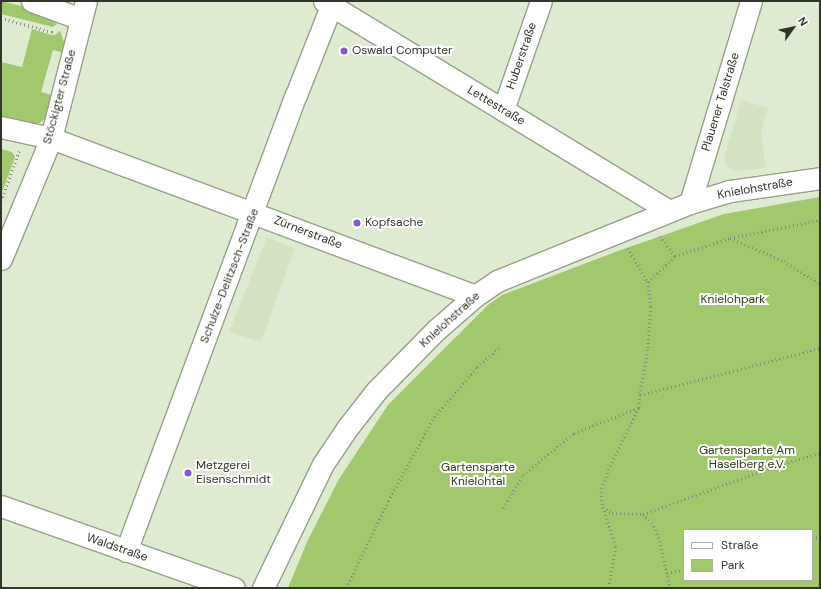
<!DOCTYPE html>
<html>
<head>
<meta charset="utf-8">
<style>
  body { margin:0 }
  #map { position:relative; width:821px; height:589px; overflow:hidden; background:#dfebd1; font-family:"DM Sans",sans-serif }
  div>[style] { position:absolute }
  .built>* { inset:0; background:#d3e2c1 }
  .green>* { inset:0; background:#a1c86c }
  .path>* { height:2.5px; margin-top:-1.25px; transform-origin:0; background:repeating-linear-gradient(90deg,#858d7b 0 1px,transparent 0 4px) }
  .roads { filter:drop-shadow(1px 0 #95a088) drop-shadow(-1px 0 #95a088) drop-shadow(0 1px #95a088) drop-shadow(0 -1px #95a088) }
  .street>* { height:21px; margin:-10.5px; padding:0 10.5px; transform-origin:10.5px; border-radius:10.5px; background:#fff }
  .dots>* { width:11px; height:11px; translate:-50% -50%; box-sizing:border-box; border:2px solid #fff; border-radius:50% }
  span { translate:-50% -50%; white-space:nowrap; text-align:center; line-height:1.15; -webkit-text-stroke:4px #fff; paint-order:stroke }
  .poi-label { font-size:12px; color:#31352b }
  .left { translate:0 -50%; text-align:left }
  .street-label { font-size:12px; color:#31352b }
  .park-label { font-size:12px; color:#2c3c15 }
  .frame { position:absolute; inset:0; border:2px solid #31352b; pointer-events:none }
  .legend { position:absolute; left:683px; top:529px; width:130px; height:52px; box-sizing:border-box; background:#fff; border:1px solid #adaeaa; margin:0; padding:5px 7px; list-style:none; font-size:12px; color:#31352b }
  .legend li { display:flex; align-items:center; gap:8px; height:20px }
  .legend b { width:20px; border:1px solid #adaeaa }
  .north { position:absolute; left:773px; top:8px; width:40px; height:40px; -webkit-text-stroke:3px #fff; paint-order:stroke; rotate:57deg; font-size:11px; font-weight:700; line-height:16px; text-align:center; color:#31352b }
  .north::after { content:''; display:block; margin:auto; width:14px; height:18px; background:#31352b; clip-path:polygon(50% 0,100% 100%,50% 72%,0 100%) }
</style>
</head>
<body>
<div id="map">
  <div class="built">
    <div style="clip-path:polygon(741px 100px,768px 108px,761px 132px,766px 168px,739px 171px,731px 169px,725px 163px,724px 158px)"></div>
    <div style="clip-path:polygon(267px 237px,295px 248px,261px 342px,229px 332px)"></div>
  </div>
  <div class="green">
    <div style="clip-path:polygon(1px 1px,41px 11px,57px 24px,53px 27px,1px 14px)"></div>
    <div style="clip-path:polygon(32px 29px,51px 35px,55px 35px,60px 31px,64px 42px,64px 53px,53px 50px,41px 92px,52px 95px,46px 118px,38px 124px,28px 125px,1px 118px,1px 62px,22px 67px)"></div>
    <div style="clip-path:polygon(1px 149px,12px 152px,15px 157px,1px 195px)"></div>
    <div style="clip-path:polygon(evenodd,820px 197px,820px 588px,288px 588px,307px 542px,339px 479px,388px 405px,488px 305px,502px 295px,618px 251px,724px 214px,820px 197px,684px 530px,812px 530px,812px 580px,684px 580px,684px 530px)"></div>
  </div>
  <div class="path">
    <div style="left:1px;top:18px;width:53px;rotate:15.4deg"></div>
    <div style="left:52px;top:32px;width:4px;rotate:-34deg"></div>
    <div style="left:1px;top:201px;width:53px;rotate:-70.2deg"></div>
    <div style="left:660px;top:236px;width:25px;rotate:53deg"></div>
    <div style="left:730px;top:238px;width:92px;rotate:-11.3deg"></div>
    <div style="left:628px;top:248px;width:39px;rotate:60deg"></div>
    <div style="left:648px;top:282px;width:25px;rotate:83deg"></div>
    <div style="left:651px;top:307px;width:43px;rotate:94deg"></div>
    <div style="left:648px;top:350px;width:46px;rotate:100.1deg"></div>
    <div style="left:640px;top:395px;width:186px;rotate:-14.6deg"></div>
    <div style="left:648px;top:282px;width:37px;rotate:-44deg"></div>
    <div style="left:675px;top:256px;width:58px;rotate:-18.1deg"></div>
    <div style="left:730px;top:238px;width:59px;rotate:23.1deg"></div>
    <div style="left:784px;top:261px;width:43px;rotate:32.6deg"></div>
    <div style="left:640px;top:395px;width:13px;rotate:94deg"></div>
    <div style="left:639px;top:408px;width:68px;rotate:116.2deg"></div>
    <div style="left:609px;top:469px;width:24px;rotate:109deg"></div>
    <div style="left:601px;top:492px;width:15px;rotate:82deg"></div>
    <div style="left:603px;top:507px;width:11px;rotate:34deg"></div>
    <div style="left:612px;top:513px;width:31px;rotate:2deg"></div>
    <div style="left:643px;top:514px;width:16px;rotate:47deg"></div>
    <div style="left:654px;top:526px;width:16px;rotate:68deg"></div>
    <div style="left:660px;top:541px;width:48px;rotate:78deg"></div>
    <div style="left:603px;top:507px;width:42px;rotate:72deg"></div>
    <div style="left:616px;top:547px;width:42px;rotate:99.7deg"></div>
    <div style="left:503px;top:508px;width:39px;rotate:-59deg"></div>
    <div style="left:523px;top:475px;width:66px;rotate:-39.5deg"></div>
    <div style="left:574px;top:433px;width:69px;rotate:-21.3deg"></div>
    <div style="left:643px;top:514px;width:141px;rotate:-19.8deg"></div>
    <div style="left:776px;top:466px;width:46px;rotate:-16.5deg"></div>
    <div style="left:812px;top:538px;width:8px;rotate:-7deg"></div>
    <div style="left:667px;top:573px;width:17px;rotate:-13deg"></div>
    <div style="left:346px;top:588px;width:97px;rotate:-64.2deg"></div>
    <div style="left:388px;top:501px;width:96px;rotate:-61.3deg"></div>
    <div style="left:434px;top:417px;width:66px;rotate:-49.3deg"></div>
    <div style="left:477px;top:367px;width:29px;rotate:-41deg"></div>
  </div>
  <div class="roads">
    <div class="street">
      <div style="left:32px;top:1px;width:52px;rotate:20.2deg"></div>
      <div style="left:324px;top:1px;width:404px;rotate:31.3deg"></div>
      <div style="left:503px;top:110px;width:115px;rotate:-70.8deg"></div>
      <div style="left:1px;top:127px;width:51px;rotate:12.4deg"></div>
      <div style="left:51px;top:138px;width:452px;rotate:20.4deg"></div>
      <div style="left:690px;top:203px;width:211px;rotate:-73.2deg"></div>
      <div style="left:1px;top:259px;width:131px;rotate:-67.5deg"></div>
      <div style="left:51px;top:138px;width:141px;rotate:-75.7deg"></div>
      <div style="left:1px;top:506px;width:247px;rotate:19.4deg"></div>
      <div style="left:126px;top:551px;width:487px;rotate:-69.6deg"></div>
      <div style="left:296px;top:95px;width:101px;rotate:-68.5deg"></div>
      <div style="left:263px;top:588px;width:138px;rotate:-64.2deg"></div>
      <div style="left:323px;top:464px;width:45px;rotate:-56deg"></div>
      <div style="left:348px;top:427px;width:46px;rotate:-52.1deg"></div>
      <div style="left:376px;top:391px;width:86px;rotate:-45.5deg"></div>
      <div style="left:436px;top:330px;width:52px;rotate:-41.1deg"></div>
      <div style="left:475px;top:296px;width:27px;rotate:-34deg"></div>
      <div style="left:497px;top:281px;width:208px;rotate:-22deg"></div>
      <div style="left:690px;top:203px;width:42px;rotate:-16.7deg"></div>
      <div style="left:730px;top:191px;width:91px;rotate:-8.2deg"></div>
    </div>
  </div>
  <div class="dots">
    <div style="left:344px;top:51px;background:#8559d2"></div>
    <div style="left:357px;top:223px;background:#8559d2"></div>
    <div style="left:188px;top:473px;background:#8559d2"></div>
  </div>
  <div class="poi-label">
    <span class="left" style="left:352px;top:51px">Oswald Computer</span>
    <span class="left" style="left:365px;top:223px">Kopfsache</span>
    <span class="left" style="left:196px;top:473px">Metzgerei<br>Eisenschmidt</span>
  </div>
  <div class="street-label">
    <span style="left:522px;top:56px;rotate:-71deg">Huberstraße</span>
    <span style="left:60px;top:97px;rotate:-75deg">Stöckigter Straße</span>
    <span style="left:721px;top:102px;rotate:-73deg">Plauener Talstraße</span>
    <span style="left:496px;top:106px;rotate:31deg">Lettestraße</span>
    <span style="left:755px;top:189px;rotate:-10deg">Knielohstraße</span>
    <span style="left:308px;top:233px;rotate:21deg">Zürnerstraße</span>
    <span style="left:230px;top:276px;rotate:-69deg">Schulze-Delitzsch-Straße</span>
    <span style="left:450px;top:320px;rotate:-42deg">Knielohstraße</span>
    <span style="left:117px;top:548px;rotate:19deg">Waldstraße</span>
  </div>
  <div class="park-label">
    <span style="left:733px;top:300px">Knielohpark</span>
    <span style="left:747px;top:458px">Gartensparte Am<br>Haselberg e.V.</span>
    <span style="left:478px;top:475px">Gartensparte<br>Knielohtal</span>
  </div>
  <div class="frame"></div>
  <ul class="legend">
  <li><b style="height:5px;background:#fff"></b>Straße</li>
  <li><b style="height:11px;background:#a1c86c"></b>Park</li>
  </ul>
  <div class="north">N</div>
</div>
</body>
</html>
